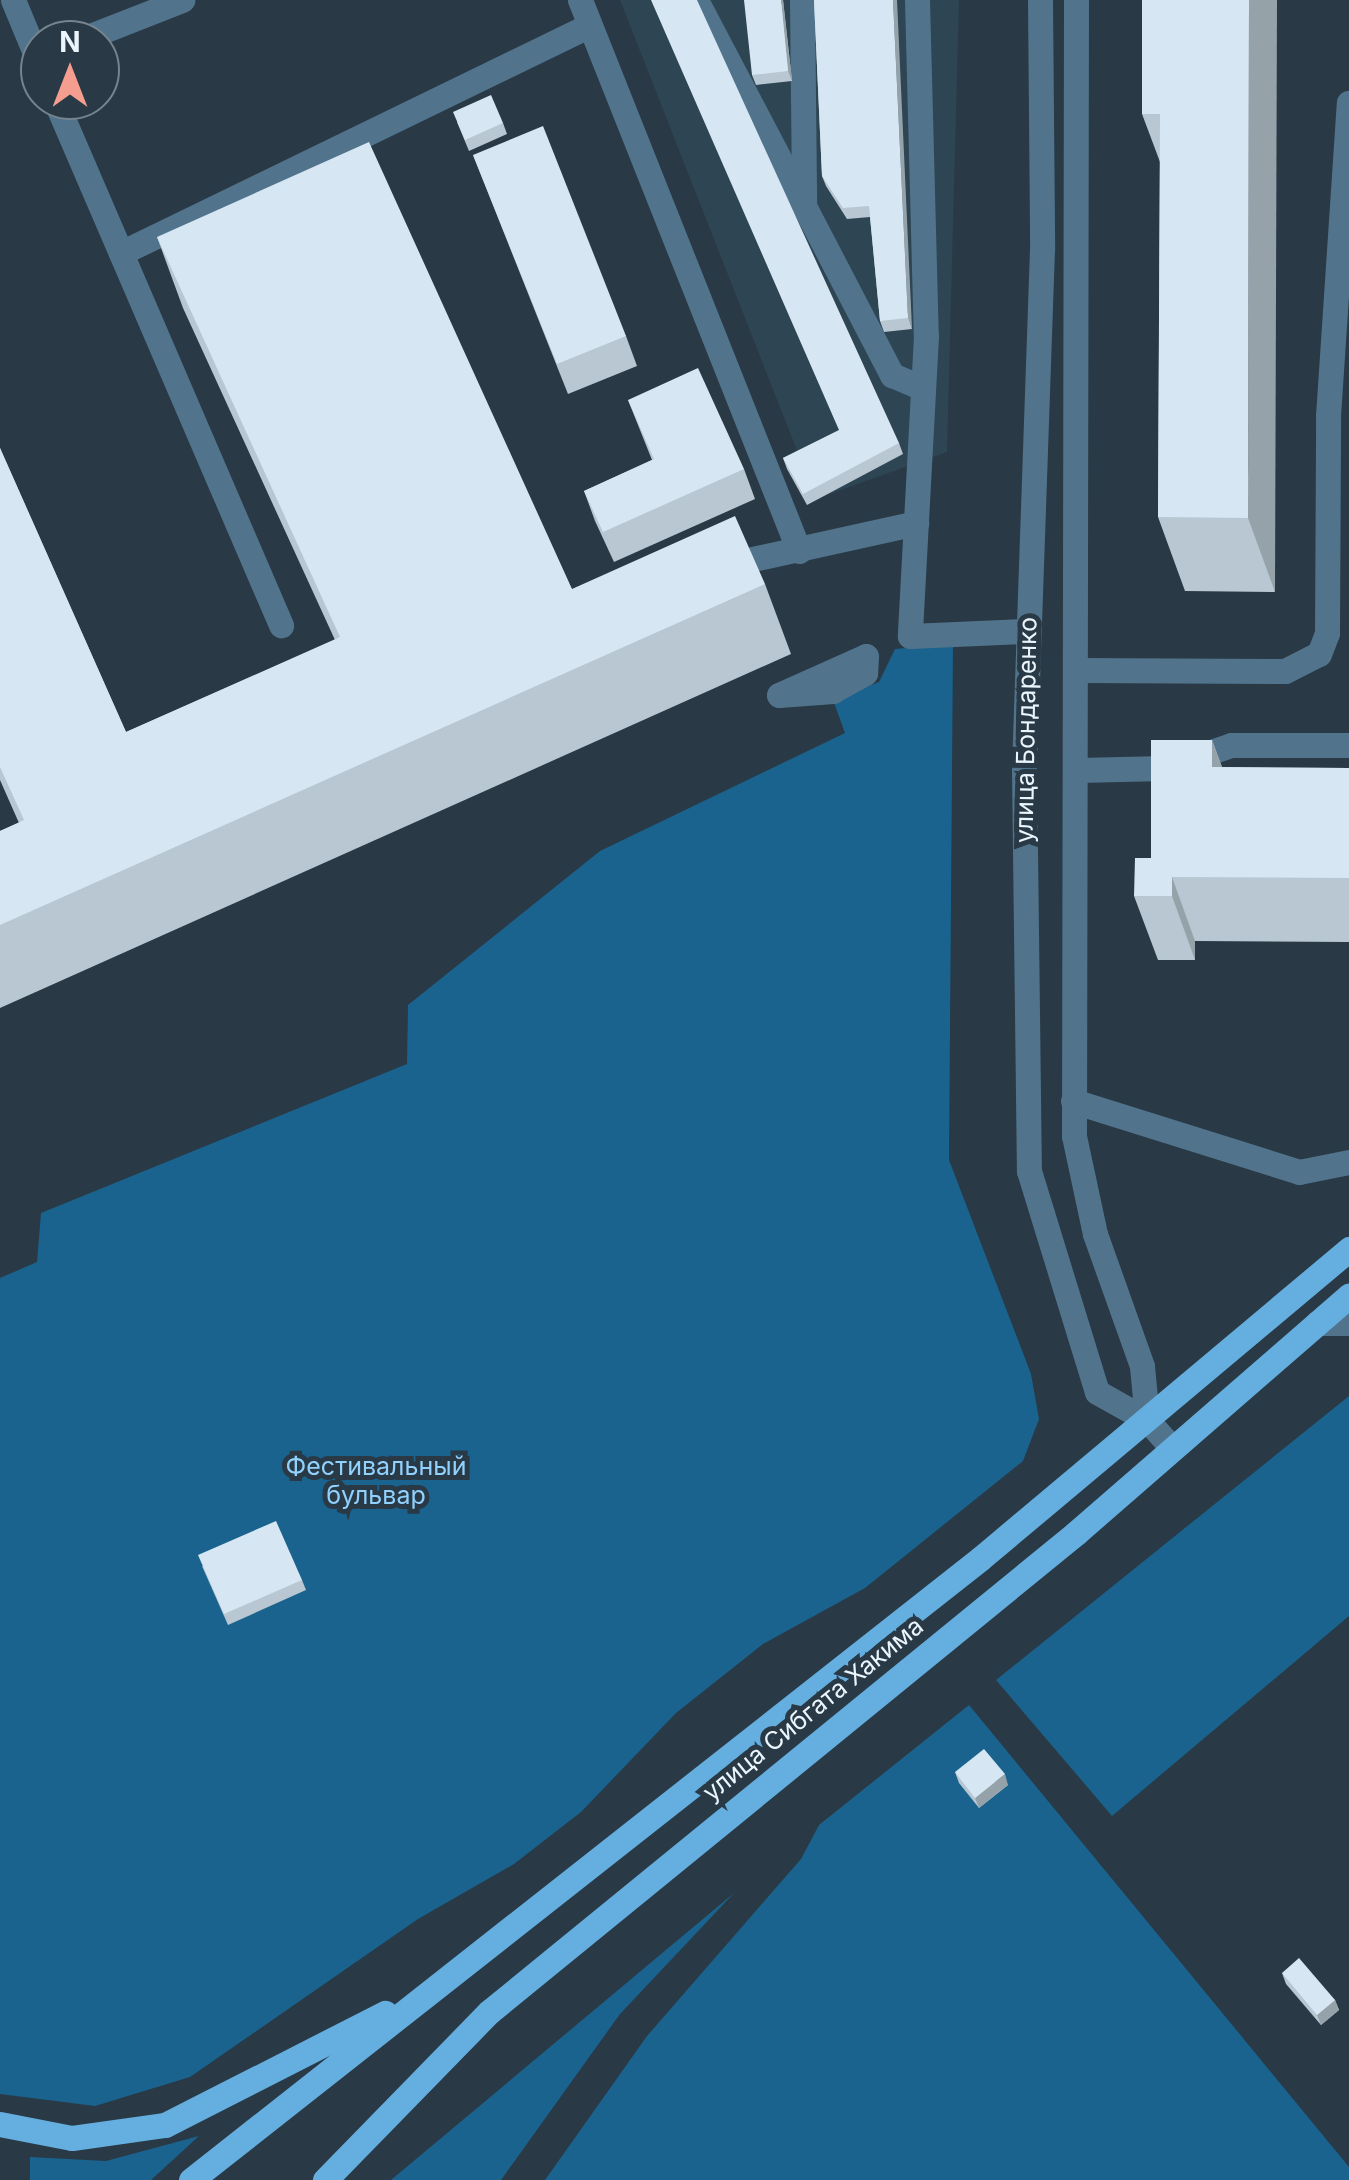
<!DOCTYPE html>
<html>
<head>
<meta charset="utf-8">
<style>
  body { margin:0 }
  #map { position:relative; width:1349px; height:2180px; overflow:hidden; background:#293945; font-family:Inter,sans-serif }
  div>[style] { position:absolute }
  .built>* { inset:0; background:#2e4553 }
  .green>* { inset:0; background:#1a638e }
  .minor>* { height:25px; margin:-12.5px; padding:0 12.5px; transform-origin:12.5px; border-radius:12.5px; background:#51748c }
  .major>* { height:25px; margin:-12.5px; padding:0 12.5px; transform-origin:12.5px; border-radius:12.5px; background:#64afe0 }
  .wall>* { inset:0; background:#b8c7d1 }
  .shaded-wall>* { inset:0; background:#96a2aa }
  .building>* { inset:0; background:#d6e7f3 }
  span { translate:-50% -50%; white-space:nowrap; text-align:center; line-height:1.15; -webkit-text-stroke:10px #293945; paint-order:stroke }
  .street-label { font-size:25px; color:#ebf5fd }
  .park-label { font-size:25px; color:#90d1fe }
  .north { position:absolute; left:20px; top:20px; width:100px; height:100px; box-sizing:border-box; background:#293945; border:2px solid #77848f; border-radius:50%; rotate:0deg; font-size:28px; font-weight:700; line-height:40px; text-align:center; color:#ebf5fd }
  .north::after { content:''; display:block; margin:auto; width:35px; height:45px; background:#f59d8f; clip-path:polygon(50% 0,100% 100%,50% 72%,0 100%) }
</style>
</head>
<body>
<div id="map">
  <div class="built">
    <div style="clip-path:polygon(620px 0,959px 0,947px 452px,816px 499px)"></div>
  </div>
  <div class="green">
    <div style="clip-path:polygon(953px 644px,949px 1160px,1031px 1374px,1039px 1419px,1023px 1461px,865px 1588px,763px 1644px,676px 1713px,581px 1812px,514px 1864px,418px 1919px,190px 2077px,95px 2106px,0 2094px,0 1278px,37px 1262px,41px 1213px,407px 1064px,408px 1005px,600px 851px,845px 733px,833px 700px,879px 682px,895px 649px)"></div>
    <div style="clip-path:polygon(1349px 1396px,1349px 1616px,1112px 1816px,996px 1680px)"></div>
    <div style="clip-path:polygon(969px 1705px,1349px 2167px,1349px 2180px,545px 2180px,647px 2036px,801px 1859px,819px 1825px)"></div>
    <div style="clip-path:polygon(734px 1893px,620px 2014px,501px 2180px,391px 2180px)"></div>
    <div style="clip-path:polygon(199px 2136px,151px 2180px,30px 2180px,30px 2157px,106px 2161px)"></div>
  </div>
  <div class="minor">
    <div style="left:13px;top:0;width:70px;rotate:67.4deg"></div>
    <div style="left:580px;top:0;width:593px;rotate:68.32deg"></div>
    <div style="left:696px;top:0;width:233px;rotate:62.3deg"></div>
    <div style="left:802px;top:0;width:206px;rotate:89.4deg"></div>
    <div style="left:804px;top:206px;width:191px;rotate:62.5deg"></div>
    <div style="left:892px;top:375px;width:33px;rotate:23deg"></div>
    <div style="left:917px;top:0;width:336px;rotate:88.5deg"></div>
    <div style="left:926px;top:336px;width:300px;rotate:93.1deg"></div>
    <div style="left:910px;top:636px;width:116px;rotate:-2.5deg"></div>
    <div style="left:1040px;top:0;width:249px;rotate:89.5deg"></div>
    <div style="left:1042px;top:249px;width:519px;rotate:91.99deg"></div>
    <div style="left:1024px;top:768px;width:403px;rotate:89.3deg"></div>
    <div style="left:1029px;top:1171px;width:231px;rotate:72.9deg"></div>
    <div style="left:1097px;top:1392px;width:57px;rotate:29.2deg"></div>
    <div style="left:1147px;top:1420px;width:36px;rotate:48deg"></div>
    <div style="left:1076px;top:0;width:1136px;rotate:90.1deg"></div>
    <div style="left:1074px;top:1136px;width:100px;rotate:77.9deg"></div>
    <div style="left:1095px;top:1234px;width:140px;rotate:70.4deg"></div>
    <div style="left:1142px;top:1366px;width:54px;rotate:84.7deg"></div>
    <div style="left:80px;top:40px;width:110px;rotate:-21.4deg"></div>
    <div style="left:55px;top:100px;width:572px;rotate:66.71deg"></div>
    <div style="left:121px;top:253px;width:521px;rotate:-25.93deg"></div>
    <div style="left:721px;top:566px;width:200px;rotate:-12.4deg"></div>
    <div style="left:866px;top:656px;width:17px;rotate:93deg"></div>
    <div style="left:865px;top:673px;width:37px;rotate:151deg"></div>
    <div style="left:833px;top:691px;width:54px;rotate:175.8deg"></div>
    <div style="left:779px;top:695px;width:95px;rotate:-24.1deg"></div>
    <div style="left:1076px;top:670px;width:209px;rotate:0.3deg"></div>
    <div style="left:1285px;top:671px;width:38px;rotate:-27deg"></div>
    <div style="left:1319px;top:654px;width:22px;rotate:-69deg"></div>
    <div style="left:1327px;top:633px;width:217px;rotate:-89.7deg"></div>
    <div style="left:1328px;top:416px;width:314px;rotate:-86.2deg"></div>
    <div style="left:1078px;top:770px;width:86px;rotate:-1.3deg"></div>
    <div style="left:1164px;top:768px;width:71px;rotate:-18.9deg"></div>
    <div style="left:1231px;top:745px;width:118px"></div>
    <div style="left:1073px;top:1101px;width:237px;rotate:17.4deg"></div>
    <div style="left:1299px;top:1172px;width:51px;rotate:-11.3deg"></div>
    <div style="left:1317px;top:1323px;width:32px"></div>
  </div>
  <div class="major">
    <div style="left:0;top:2124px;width:73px;rotate:11deg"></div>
    <div style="left:72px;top:2138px;width:94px;rotate:-8deg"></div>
    <div style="left:165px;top:2125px;width:247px;rotate:-27deg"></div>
    <div style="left:191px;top:2180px;width:1005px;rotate:-38.21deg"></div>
    <div style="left:981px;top:1558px;width:481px;rotate:-40deg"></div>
    <div style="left:325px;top:2180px;width:235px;rotate:-45.7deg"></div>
    <div style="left:489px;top:2012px;width:758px;rotate:-39.21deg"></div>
    <div style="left:1076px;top:1533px;width:362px;rotate:-41deg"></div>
  </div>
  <div class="wall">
    <div style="clip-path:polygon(783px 0,792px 81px,756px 85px,752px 75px)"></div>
    <div style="clip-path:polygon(814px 0,912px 329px,884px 332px,880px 321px,870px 217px,847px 219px,826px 186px,822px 176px)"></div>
    <div style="clip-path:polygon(1142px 0,1275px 592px,1185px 591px,1158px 517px,1160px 162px,1142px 114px)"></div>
    <div style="clip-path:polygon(457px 122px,503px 123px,507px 134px,469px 151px)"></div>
    <div style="clip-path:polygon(473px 155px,626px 336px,637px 366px,568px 394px)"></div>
    <div style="clip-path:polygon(157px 237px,572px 589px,765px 584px,791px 654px,0 1008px,0 831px,19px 823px,0 780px,0 448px,126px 732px,335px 640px,183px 308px)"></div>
    <div style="clip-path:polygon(628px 400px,744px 469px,755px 499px,614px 562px,595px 521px,584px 491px,652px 460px)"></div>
    <div style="clip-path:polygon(838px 431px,899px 443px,903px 454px,807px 505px,787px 469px,783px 458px)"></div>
    <div style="clip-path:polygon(1212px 740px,1222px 767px,1349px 768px,1349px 942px,1195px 941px,1195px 960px,1158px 960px,1134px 896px,1151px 858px)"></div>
    <div style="clip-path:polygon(202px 1566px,302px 1580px,306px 1590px,228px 1625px)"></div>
    <div style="clip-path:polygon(955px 1772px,1008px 1785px,979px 1808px,959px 1783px)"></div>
    <div style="clip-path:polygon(1282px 1973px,1335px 2000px,1339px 2010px,1321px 2025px,1286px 1984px)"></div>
  </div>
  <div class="shaded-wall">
    <div style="clip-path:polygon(781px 0,783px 0,792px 81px,788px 71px)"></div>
    <div style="clip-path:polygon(893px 0,897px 0,912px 329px,908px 318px)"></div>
    <div style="clip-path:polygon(1249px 0,1277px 0,1275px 592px,1248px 518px)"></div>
    <div style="clip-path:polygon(1212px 740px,1235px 803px,1212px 767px)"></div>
    <div style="clip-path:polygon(1172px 877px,1195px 941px,1195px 960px,1172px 896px)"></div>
    <div style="clip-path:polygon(1005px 1774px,1008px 1785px,979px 1808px,975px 1798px)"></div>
    <div style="clip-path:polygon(1335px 2000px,1339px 2010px,1321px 2025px,1317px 2015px)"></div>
  </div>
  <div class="building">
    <div style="clip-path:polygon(651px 0,697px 0,899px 443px,803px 494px,783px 458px,839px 430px)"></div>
    <div style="clip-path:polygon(744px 0,781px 0,788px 71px,752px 75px)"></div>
    <div style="clip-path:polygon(814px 0,893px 0,908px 318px,880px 321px,869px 206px,843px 208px,822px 176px)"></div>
    <div style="clip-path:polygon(1142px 0,1249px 0,1248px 518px,1158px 517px,1160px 114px,1142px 114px)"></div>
    <div style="clip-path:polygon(491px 95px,503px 123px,465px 140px,453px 112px)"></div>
    <div style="clip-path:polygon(543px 126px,626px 336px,557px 364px,473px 155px)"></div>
    <div style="clip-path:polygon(369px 142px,572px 589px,735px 516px,765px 584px,0 925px,0 831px,24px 820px,0 767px,0 448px,126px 732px,340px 637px,157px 237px)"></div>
    <div style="clip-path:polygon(698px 368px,744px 469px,603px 532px,584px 491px,654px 459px,628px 400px)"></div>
    <div style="clip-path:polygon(1151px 740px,1212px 740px,1212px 767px,1349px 768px,1349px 878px,1172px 877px,1172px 896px,1134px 896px,1135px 858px,1151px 858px)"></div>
    <div style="clip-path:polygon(276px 1521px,302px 1580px,224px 1614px,198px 1555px)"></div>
    <div style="clip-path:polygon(984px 1749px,1005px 1774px,975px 1798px,955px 1772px)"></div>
    <div style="clip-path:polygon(1299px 1958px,1335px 2000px,1317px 2015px,1282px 1973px)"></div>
  </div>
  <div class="street-label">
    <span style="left:1026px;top:730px;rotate:-89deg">улица Бондаренко</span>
    <span style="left:813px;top:1709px;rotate:-39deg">улица Сибгата Хакима</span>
  </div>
  <div class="park-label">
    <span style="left:376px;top:1481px">Фестивальный<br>бульвар</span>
  </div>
  <div class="north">N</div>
</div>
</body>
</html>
